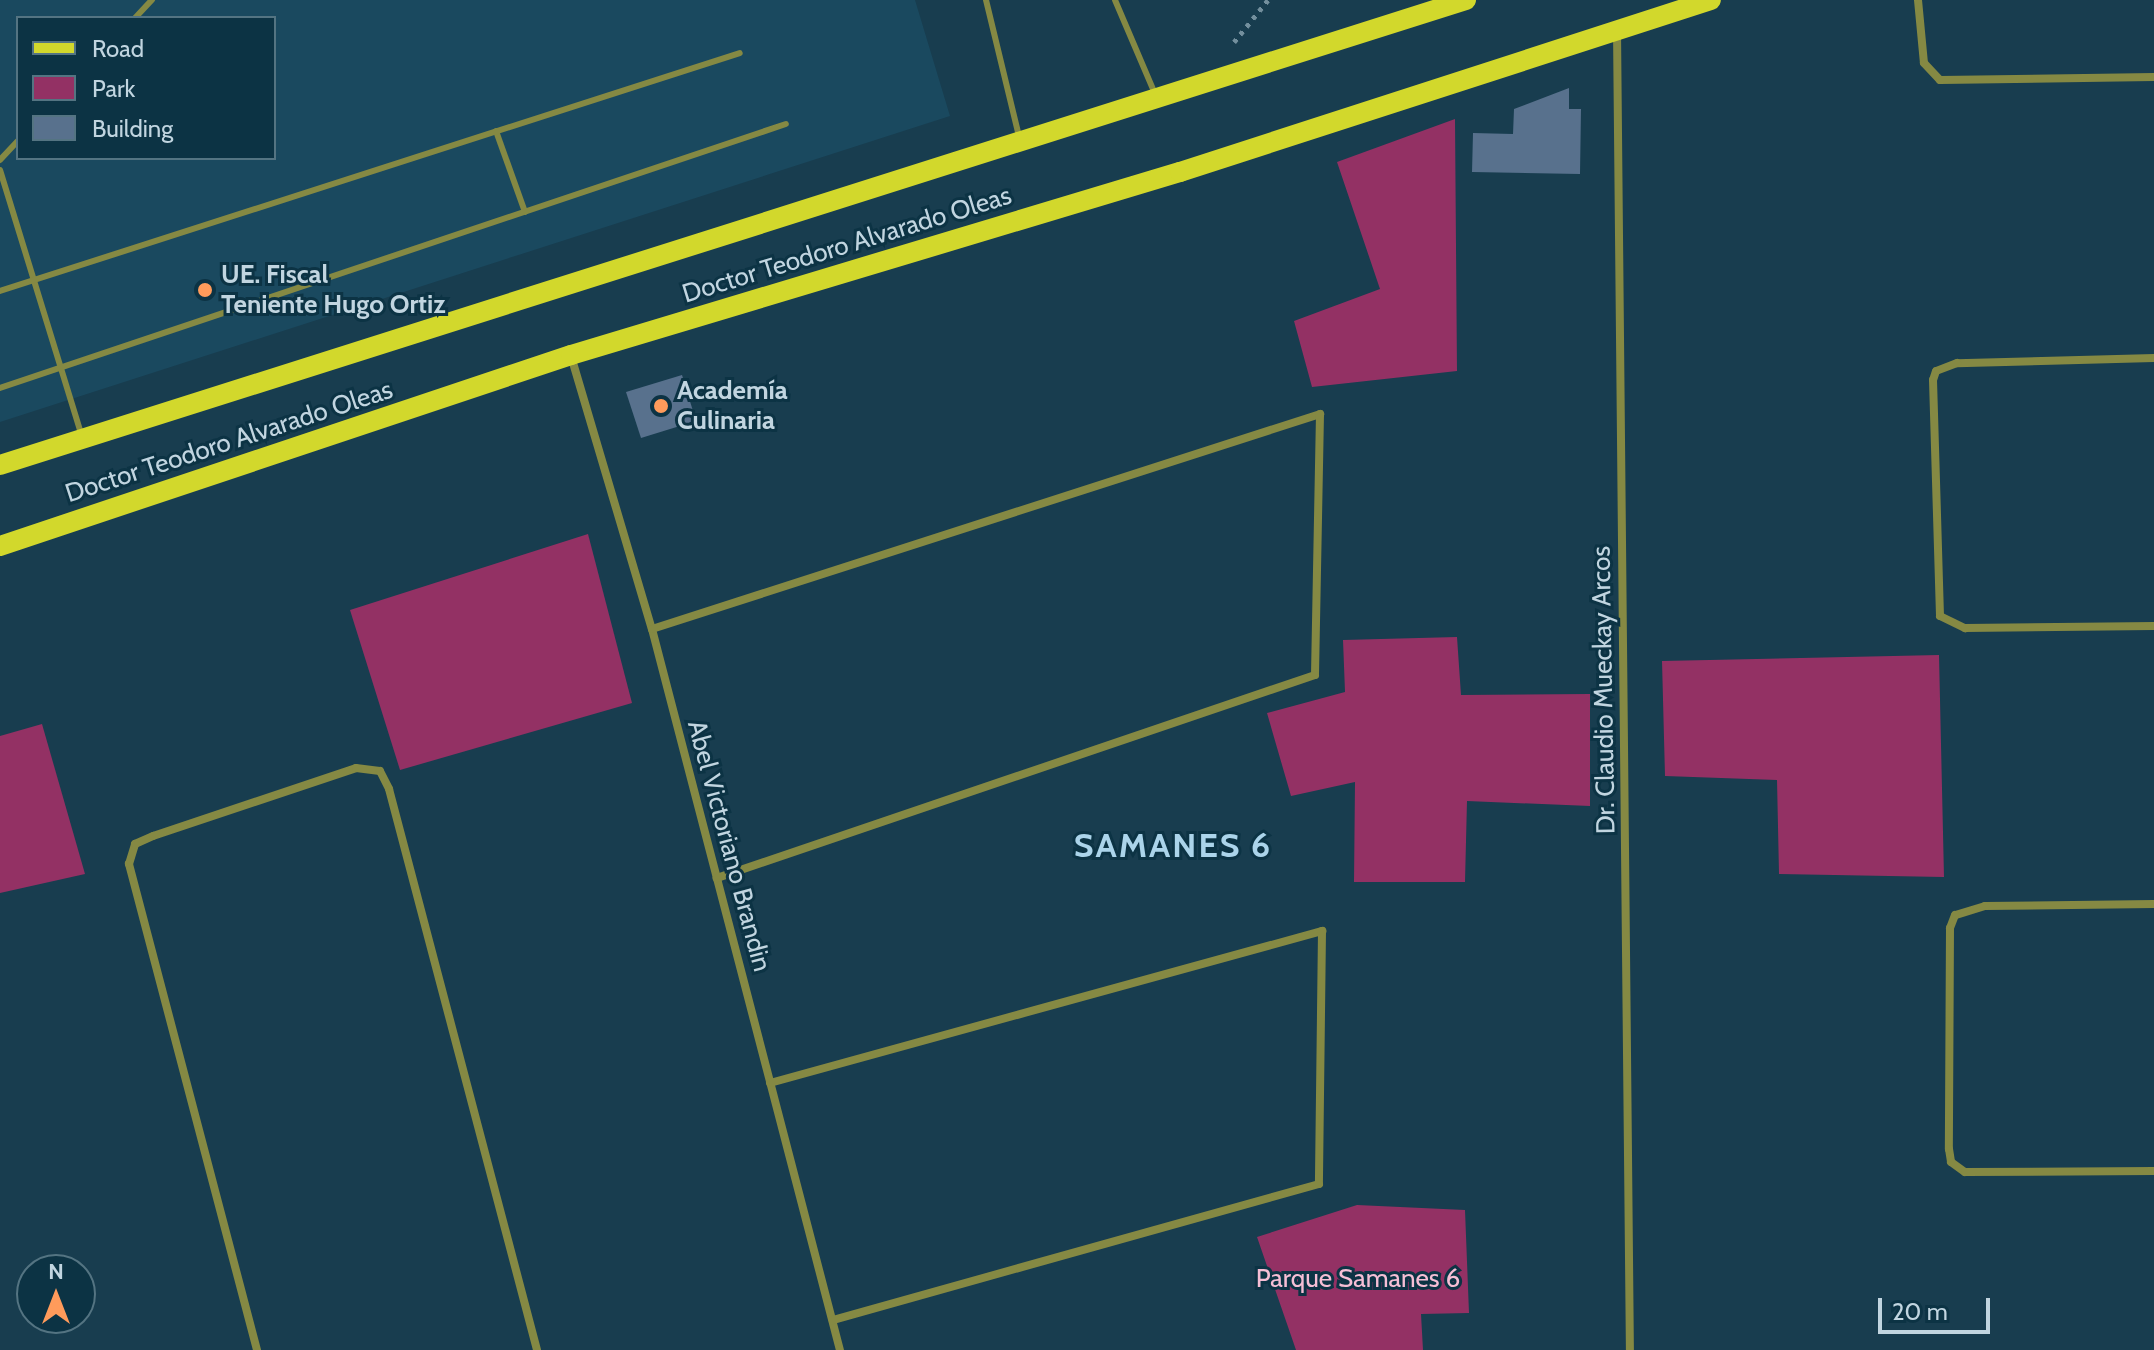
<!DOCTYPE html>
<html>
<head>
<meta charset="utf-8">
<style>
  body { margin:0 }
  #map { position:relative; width:2154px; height:1350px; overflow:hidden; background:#183d4f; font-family:Cabin,sans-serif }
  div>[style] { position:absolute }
  .built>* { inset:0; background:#1a495f }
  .green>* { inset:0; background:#933164 }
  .building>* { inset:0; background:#58718d }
  .path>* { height:5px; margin-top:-2.5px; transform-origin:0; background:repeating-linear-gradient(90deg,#738f9d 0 4px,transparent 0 10px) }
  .service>* { height:6px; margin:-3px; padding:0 3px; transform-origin:3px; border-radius:3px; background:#858943 }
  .minor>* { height:8px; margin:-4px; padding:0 4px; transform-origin:4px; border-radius:4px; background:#858943 }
  .primary>* { height:20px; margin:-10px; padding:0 10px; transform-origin:10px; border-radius:10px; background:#d2d82c }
  .dots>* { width:22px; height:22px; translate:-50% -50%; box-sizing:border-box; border:4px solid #0c3344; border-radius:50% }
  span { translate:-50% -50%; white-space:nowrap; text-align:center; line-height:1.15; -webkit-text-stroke:6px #0c3344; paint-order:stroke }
  .street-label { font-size:26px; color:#c1d5e0 }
  .poi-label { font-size:26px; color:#c1d5e0; font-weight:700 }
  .left { translate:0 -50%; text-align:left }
  .park-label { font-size:26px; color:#f6bed5 }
  .district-label { font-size:34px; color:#abd4ea; font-weight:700; letter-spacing:2px }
  .legend { position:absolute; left:16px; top:16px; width:260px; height:144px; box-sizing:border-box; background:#0c3344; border:2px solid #547482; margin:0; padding:10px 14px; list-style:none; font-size:24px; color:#c1d5e0 }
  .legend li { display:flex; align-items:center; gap:16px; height:40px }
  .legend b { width:40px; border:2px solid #547482 }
  .north { position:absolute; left:16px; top:1254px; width:80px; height:80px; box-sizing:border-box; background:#0c3344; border:2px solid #547482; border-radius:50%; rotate:0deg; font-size:22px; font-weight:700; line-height:32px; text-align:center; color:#c1d5e0 }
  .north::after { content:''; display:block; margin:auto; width:28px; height:36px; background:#ff9b5b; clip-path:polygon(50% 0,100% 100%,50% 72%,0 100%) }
  .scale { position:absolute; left:1878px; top:1298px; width:112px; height:36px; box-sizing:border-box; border:4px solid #c1d5e0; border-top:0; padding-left:10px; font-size:24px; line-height:28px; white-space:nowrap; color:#c1d5e0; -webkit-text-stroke:6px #0c3344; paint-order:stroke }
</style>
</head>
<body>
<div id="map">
  <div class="built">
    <div style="clip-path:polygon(evenodd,0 0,915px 0,950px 116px,0 422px,0 0,18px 18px,274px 18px,274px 158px,18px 158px,18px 18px)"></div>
  </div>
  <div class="green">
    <div style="clip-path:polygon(1455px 119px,1457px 371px,1312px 387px,1294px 321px,1380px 289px,1337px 162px)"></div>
    <div style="clip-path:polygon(588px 534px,632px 703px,400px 770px,350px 610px)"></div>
    <div style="clip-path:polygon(1457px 637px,1461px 695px,1590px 694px,1590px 806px,1467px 801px,1465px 882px,1354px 882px,1355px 782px,1291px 796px,1267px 713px,1345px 692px,1343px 640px)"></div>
    <div style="clip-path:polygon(1939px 655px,1944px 877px,1779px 874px,1777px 780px,1665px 776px,1662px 661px)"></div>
    <div style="clip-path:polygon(42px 724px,85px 874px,0 893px,0 736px)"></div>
    <div style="clip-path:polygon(1357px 1205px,1465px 1210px,1469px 1313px,1421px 1314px,1423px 1350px,1296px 1350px,1257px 1237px)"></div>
  </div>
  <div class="building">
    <div style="clip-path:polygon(1569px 88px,1569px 109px,1581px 109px,1580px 174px,1472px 172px,1473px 133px,1513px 134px,1514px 109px)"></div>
    <div style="clip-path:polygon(682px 375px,696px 421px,641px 438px,626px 392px)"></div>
  </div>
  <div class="path">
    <div style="left:1234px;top:42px;width:54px;rotate:-51deg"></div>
  </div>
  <div class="service">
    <div style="left:986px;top:0;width:140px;rotate:76.4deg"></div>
    <div style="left:1115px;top:0;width:102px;rotate:66.9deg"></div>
    <div style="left:135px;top:18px;width:25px;rotate:-47deg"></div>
    <div style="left:496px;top:131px;width:86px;rotate:70.3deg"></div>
    <div style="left:0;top:160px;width:26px;rotate:-47deg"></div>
    <div style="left:0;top:170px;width:276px;rotate:72.9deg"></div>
    <div style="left:0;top:291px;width:777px;rotate:-17.83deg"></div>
    <div style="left:0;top:388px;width:829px;rotate:-18.57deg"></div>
  </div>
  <div class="minor">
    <div style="left:1918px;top:0;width:63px;rotate:84.6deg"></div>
    <div style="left:1924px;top:63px;width:23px;rotate:47deg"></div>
    <div style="left:1940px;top:80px;width:214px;rotate:-0.8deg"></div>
    <div style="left:1617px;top:30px;width:1320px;rotate:89.44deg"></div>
    <div style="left:571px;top:356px;width:285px;rotate:73.5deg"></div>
    <div style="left:652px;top:629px;width:745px;rotate:75.39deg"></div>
    <div style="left:2154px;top:358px;width:197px;rotate:178.5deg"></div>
    <div style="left:1957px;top:363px;width:22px;rotate:159deg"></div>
    <div style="left:1936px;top:371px;width:9px;rotate:108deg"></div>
    <div style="left:1933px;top:380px;width:236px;rotate:88.3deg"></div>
    <div style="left:1940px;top:616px;width:28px;rotate:26deg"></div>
    <div style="left:1965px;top:628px;width:189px;rotate:-0.6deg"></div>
    <div style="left:652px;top:629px;width:702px;rotate:-17.84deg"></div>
    <div style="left:1320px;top:414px;width:261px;rotate:91.1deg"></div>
    <div style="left:1315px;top:675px;width:632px;rotate:161.25deg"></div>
    <div style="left:2154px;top:904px;width:169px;rotate:179.3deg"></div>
    <div style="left:1985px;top:906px;width:31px;rotate:163deg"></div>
    <div style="left:1955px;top:915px;width:14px;rotate:111deg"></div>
    <div style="left:1950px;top:928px;width:221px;rotate:90.3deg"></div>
    <div style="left:1949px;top:1149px;width:13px;rotate:81deg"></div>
    <div style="left:1951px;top:1162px;width:17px;rotate:36deg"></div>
    <div style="left:1965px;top:1172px;width:189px;rotate:-0.3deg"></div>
    <div style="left:770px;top:1083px;width:573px;rotate:-15.4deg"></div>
    <div style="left:1322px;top:931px;width:253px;rotate:90.7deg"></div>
    <div style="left:1319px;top:1184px;width:505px;rotate:164.37deg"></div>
    <div style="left:257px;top:1350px;width:503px;rotate:-104.76deg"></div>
    <div style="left:129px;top:864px;width:21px;rotate:-73deg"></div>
    <div style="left:135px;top:844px;width:20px;rotate:-24deg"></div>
    <div style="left:153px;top:836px;width:214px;rotate:-18.5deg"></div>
    <div style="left:356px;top:768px;width:24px;rotate:7deg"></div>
    <div style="left:380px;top:771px;width:20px;rotate:63deg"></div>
    <div style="left:389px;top:789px;width:580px;rotate:75.22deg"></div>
  </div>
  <div class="primary">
    <div style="left:0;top:465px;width:1538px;rotate:-17.6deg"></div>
    <div style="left:0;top:546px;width:602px;rotate:-18.5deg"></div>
    <div style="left:571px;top:355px;width:636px;rotate:-16.73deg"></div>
    <div style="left:1180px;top:172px;width:558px;rotate:-17.95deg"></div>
  </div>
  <div class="dots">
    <div style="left:205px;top:290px;background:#ff9b5b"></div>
    <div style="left:661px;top:406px;background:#ff9b5b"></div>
  </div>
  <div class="street-label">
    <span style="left:847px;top:245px;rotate:-17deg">Doctor Teodoro Alvarado Oleas</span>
    <span style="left:229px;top:442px;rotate:-18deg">Doctor Teodoro Alvarado Oleas</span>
    <span style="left:1604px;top:690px;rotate:-91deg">Dr. Claudio Mueckay Arcos</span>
    <span style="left:729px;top:846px;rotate:75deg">Abel Victoriano Brandin</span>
  </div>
  <div class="poi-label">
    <span class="left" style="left:221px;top:290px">UE. Fiscal<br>Teniente Hugo Ortiz</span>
    <span class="left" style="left:677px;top:406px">Academía<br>Culinaria</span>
  </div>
  <div class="park-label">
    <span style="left:1358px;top:1279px">Parque Samanes 6</span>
  </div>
  <div class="district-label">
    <span style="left:1173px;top:846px">SAMANES 6</span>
  </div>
  <ul class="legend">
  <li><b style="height:10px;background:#d2d82c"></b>Road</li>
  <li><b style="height:22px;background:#933164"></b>Park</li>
  <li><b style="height:22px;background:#58718d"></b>Building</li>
  </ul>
  <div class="north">N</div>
  <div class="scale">20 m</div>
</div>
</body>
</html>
